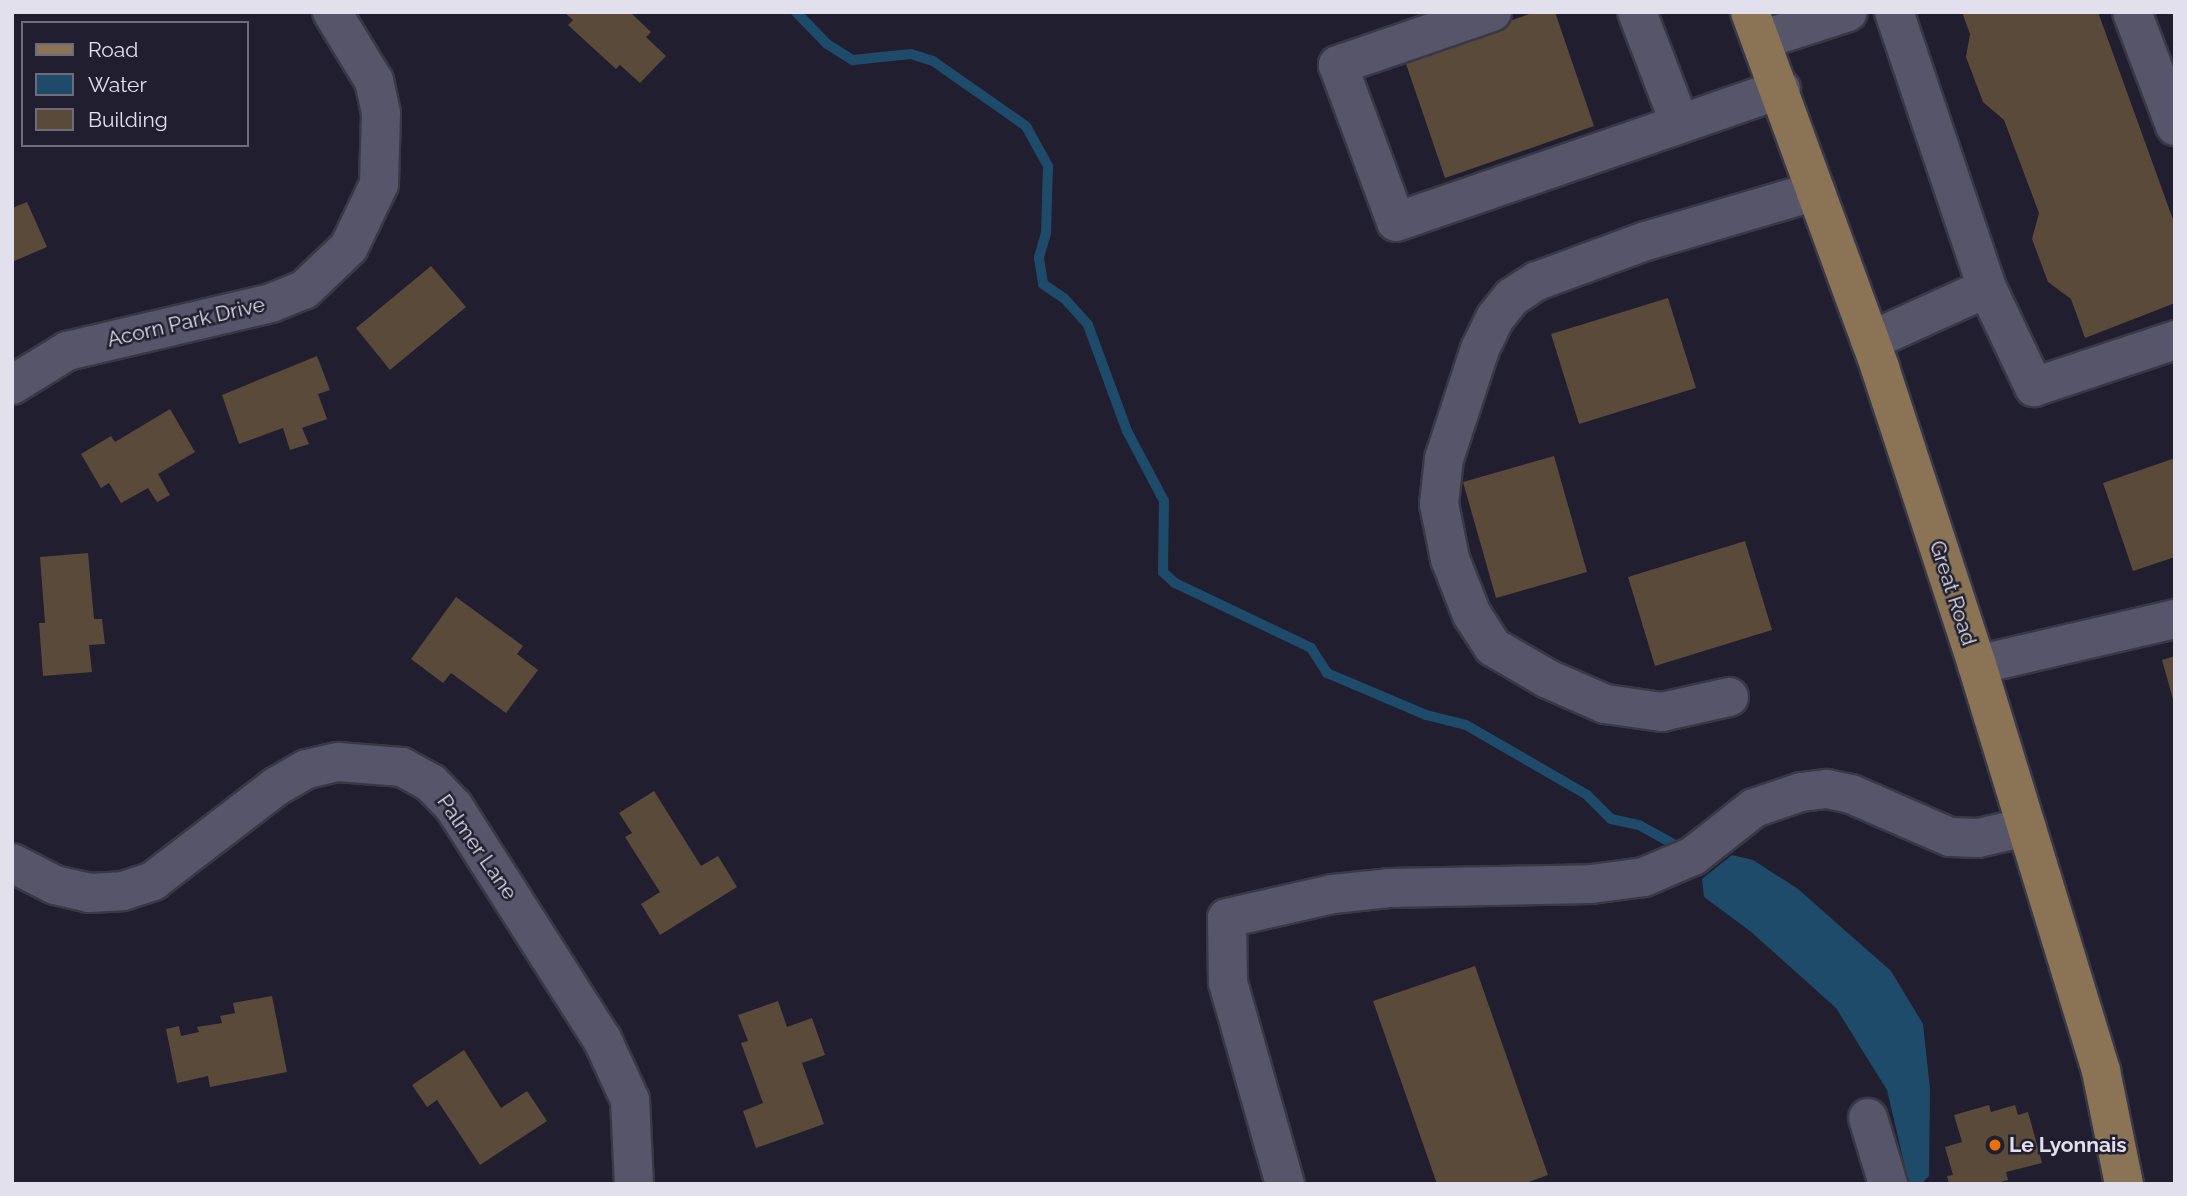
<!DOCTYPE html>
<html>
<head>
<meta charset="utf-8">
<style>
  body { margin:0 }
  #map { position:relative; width:2187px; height:1196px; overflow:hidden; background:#201e2f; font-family:Raleway,sans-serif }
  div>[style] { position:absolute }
  .water>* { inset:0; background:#1e4b6a }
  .stream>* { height:10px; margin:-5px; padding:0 5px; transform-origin:5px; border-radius:5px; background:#1e4b6a }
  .building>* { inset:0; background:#594a3a }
  .roads { filter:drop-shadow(2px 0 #393846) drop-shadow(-2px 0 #393846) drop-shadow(0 2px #393846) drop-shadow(0 -2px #393846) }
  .minor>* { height:38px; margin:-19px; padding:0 19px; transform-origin:19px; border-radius:19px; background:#575569 }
  .major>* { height:38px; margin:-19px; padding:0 19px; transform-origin:19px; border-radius:19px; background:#8b7456 }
  .dots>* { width:19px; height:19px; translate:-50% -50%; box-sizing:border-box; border:4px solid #201e2f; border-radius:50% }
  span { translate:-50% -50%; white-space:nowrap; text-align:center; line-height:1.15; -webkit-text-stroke:5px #201e2f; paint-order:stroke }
  .street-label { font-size:21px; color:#e1e0ec }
  .poi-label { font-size:21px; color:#e1e0ec; font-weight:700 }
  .left { translate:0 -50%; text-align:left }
  .frame { position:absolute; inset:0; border:14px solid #e1e0ec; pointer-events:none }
  .legend { position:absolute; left:21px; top:21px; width:228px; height:126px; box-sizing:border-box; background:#201e2f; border:2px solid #6d6c7b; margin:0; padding:9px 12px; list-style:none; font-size:21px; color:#e1e0ec }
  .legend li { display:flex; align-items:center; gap:14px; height:35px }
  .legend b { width:35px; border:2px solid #6d6c7b }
</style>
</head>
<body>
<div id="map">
  <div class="water">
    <div style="clip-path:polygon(1732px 855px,1753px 860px,1798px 889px,1891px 971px,1923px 1024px,1930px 1089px,1929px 1176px,1922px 1183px,1909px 1184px,1887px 1090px,1836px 1008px,1750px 931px,1704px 897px,1702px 879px)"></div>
  </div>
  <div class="stream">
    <div style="left:796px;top:12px;width:45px;rotate:45.9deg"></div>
    <div style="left:827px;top:44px;width:31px;rotate:32deg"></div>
    <div style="left:853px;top:60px;width:58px;rotate:-5.9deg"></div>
    <div style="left:911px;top:54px;width:23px;rotate:18deg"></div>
    <div style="left:933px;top:61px;width:113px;rotate:35deg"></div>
    <div style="left:1026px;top:126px;width:46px;rotate:61.2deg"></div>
    <div style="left:1048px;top:166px;width:67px;rotate:91.7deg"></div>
    <div style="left:1046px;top:233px;width:26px;rotate:106deg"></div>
    <div style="left:1039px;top:258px;width:26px;rotate:81deg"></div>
    <div style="left:1043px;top:284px;width:25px;rotate:34deg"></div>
    <div style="left:1064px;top:298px;width:36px;rotate:48deg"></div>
    <div style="left:1088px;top:325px;width:113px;rotate:69.8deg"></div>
    <div style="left:1127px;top:431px;width:79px;rotate:62.1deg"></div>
    <div style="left:1164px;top:501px;width:71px;rotate:90.8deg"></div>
    <div style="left:1163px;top:572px;width:16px;rotate:43deg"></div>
    <div style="left:1175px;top:583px;width:151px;rotate:25.5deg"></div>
    <div style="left:1311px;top:648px;width:30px;rotate:57deg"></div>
    <div style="left:1327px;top:673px;width:108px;rotate:23deg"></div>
    <div style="left:1426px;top:715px;width:41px;rotate:14deg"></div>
    <div style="left:1466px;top:725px;width:140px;rotate:30deg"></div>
    <div style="left:1587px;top:795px;width:34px;rotate:45deg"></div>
    <div style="left:1611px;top:819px;width:29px;rotate:12deg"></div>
    <div style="left:1639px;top:825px;width:38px;rotate:29deg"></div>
  </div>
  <div class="building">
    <div style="clip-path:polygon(564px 12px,630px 12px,651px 32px,646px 37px,666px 56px,640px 83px,620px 65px,616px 69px,568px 25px,573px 20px)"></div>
    <div style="clip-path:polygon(1535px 12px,1555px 12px,1594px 126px,1445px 178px,1404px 58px)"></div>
    <div style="clip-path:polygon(1962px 12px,2098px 12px,2175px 225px,2175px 303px,2085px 338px,2071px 299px,2048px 282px,2032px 239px,2039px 213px,2004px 120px,1983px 102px,1966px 57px,1970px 34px)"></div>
    <div style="clip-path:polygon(27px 202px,47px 247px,12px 262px,12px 208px)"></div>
    <div style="clip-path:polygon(431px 266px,466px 307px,390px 370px,356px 328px)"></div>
    <div style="clip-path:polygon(1668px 298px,1696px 388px,1579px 424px,1551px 334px)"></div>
    <div style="clip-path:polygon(317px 356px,330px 390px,318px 394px,327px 419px,302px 428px,309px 444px,290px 450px,283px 428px,239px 444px,222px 395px)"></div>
    <div style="clip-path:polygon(170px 409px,195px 452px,158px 474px,170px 495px,157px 502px,148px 488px,121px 503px,109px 483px,101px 488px,81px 454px,111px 436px,115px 442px)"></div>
    <div style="clip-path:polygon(1554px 456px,1587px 572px,1496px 598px,1463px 482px)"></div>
    <div style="clip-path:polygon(2175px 458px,2175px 557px,2133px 571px,2103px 483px)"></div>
    <div style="clip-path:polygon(1745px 541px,1772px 630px,1655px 666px,1628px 577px)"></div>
    <div style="clip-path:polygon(88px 553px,94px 619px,102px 619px,105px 644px,89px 645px,92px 672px,43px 676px,39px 623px,45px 623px,40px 557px)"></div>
    <div style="clip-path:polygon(456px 597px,523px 646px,517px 654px,538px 670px,506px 713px,451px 673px,443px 683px,411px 659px)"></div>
    <div style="clip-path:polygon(2175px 656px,2175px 703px,2174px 703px,2162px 660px)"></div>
    <div style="clip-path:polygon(654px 791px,701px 866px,718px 856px,737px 887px,660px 935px,641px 904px,660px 892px,625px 837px,632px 833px,619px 813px)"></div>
    <div style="clip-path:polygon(1475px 966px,1548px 1175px,1523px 1184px,1437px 1184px,1373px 1001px)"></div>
    <div style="clip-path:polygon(272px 996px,287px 1072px,210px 1087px,208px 1076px,177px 1083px,166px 1029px,179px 1026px,181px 1036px,199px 1032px,197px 1027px,222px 1023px,220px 1016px,235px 1013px,233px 1003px)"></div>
    <div style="clip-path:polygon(778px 1001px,787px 1027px,812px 1018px,825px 1055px,802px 1063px,824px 1124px,756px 1148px,743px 1111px,763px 1103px,741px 1043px,748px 1041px,738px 1015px)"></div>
    <div style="clip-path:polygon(464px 1050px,501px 1108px,527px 1091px,547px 1121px,480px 1165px,437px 1100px,427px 1107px,412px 1085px)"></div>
    <div style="clip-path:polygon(1989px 1105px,1991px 1112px,2015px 1105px,2018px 1115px,2028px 1112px,2042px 1163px,2006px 1172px,2008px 1180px,1993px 1184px,1949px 1184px,1947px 1176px,1953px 1175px,1945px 1147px,1962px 1142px,1954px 1115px)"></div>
  </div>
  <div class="roads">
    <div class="minor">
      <div style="left:1492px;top:12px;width:163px;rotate:161deg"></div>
      <div style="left:1338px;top:65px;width:167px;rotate:69.7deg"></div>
      <div style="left:1396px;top:222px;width:300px;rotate:-19deg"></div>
      <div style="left:1637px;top:12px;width:120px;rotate:69deg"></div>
      <div style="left:1680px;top:124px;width:107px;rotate:-19.1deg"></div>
      <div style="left:2132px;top:12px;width:122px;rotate:69.3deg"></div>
      <div style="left:1761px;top:40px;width:91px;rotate:-17.8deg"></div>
      <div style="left:1987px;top:288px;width:110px;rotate:64.6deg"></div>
      <div style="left:2034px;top:387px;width:149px;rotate:-18.4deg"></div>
      <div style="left:1870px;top:341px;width:128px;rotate:-24.4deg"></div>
      <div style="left:1987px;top:288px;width:291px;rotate:-108.6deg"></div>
      <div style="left:12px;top:385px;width:65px;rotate:-31.7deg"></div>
      <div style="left:67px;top:351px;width:210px;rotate:-13.2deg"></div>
      <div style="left:271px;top:303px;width:35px;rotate:-22deg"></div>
      <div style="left:304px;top:290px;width:62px;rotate:-43.7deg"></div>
      <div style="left:349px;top:247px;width:70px;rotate:-64.5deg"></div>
      <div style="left:379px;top:184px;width:71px;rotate:-88.4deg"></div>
      <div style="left:381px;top:113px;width:33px;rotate:-102deg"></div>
      <div style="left:374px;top:81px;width:81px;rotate:-121.3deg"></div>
      <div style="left:1977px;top:665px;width:203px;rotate:-13.1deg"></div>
      <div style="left:1729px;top:697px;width:69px;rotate:167.4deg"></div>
      <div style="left:1662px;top:712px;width:58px;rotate:-172deg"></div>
      <div style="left:1605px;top:704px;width:62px;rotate:-156.3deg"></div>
      <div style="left:1548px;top:679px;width:64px;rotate:-149.8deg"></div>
      <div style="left:1493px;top:647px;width:38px;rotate:-123deg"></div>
      <div style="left:1472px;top:615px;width:60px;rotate:-111.4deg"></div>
      <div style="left:1450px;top:559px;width:56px;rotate:-101.3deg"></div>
      <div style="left:1439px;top:504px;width:45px;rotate:-83.7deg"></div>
      <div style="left:1444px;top:459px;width:116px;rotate:-71.9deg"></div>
      <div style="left:1480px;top:349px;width:34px;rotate:-64deg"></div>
      <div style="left:1495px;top:318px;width:27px;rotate:-51deg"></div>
      <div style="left:1512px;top:297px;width:30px;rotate:-33deg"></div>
      <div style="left:1537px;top:281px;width:116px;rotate:-20.2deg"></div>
      <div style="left:1646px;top:241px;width:177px;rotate:-16.4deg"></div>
      <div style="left:12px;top:863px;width:48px;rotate:27.1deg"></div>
      <div style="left:55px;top:885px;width:35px;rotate:13deg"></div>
      <div style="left:89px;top:893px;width:34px;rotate:-3deg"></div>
      <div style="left:123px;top:891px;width:32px;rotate:-18deg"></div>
      <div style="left:153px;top:881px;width:156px;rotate:-37.5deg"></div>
      <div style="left:277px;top:786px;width:34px;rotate:-30deg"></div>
      <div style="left:307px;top:769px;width:32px;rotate:-13deg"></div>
      <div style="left:338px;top:762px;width:64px;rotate:4.5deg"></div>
      <div style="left:402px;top:767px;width:33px;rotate:29deg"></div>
      <div style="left:431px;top:783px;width:33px;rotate:46deg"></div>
      <div style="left:454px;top:807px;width:275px;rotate:57.5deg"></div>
      <div style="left:602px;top:1039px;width:67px;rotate:65.3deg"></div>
      <div style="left:630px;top:1100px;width:84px;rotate:87.3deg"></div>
      <div style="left:1868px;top:1118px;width:69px;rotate:73.1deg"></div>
      <div style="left:1285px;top:1184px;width:210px;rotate:-105.8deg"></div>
      <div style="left:1228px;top:982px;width:64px;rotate:-90.9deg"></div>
      <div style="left:1227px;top:918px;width:109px;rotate:-12.8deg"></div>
      <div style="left:1333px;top:894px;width:56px;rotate:-6.1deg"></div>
      <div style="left:1389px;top:888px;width:202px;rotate:-1.1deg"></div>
      <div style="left:1591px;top:884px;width:53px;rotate:-7.5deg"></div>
      <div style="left:1644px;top:877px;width:53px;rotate:-23.2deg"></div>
      <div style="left:1693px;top:856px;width:78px;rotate:-38.2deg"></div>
      <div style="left:1754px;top:808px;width:50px;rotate:-18.8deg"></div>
      <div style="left:1801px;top:792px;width:26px;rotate:-7deg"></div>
      <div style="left:1827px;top:789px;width:25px;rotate:12deg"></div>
      <div style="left:1851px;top:794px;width:108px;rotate:23.5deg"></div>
      <div style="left:1950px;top:837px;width:28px;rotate:2deg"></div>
      <div style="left:1978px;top:838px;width:50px;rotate:-12.7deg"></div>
    </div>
    <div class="major">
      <div style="left:1750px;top:12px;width:379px;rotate:69.9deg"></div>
      <div style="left:1880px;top:368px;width:312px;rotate:71.9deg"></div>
      <div style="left:1977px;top:665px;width:425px;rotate:73deg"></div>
      <div style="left:2101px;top:1071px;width:115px;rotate:78.5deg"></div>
    </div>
  </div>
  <div class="dots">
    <div style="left:1995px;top:1145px;background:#e8710a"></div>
  </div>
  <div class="street-label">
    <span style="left:186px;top:322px;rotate:-13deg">Acorn Park Drive</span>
    <span style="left:1953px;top:593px;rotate:72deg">Great Road</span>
    <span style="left:477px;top:847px;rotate:55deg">Palmer Lane</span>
  </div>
  <div class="poi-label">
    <span class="left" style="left:2009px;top:1145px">Le Lyonnais</span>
  </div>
  <div class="frame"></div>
  <ul class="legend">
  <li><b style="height:9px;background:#8b7456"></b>Road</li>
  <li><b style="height:19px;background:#1e4b6a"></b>Water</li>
  <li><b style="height:19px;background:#594a3a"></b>Building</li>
  </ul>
</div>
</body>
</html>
